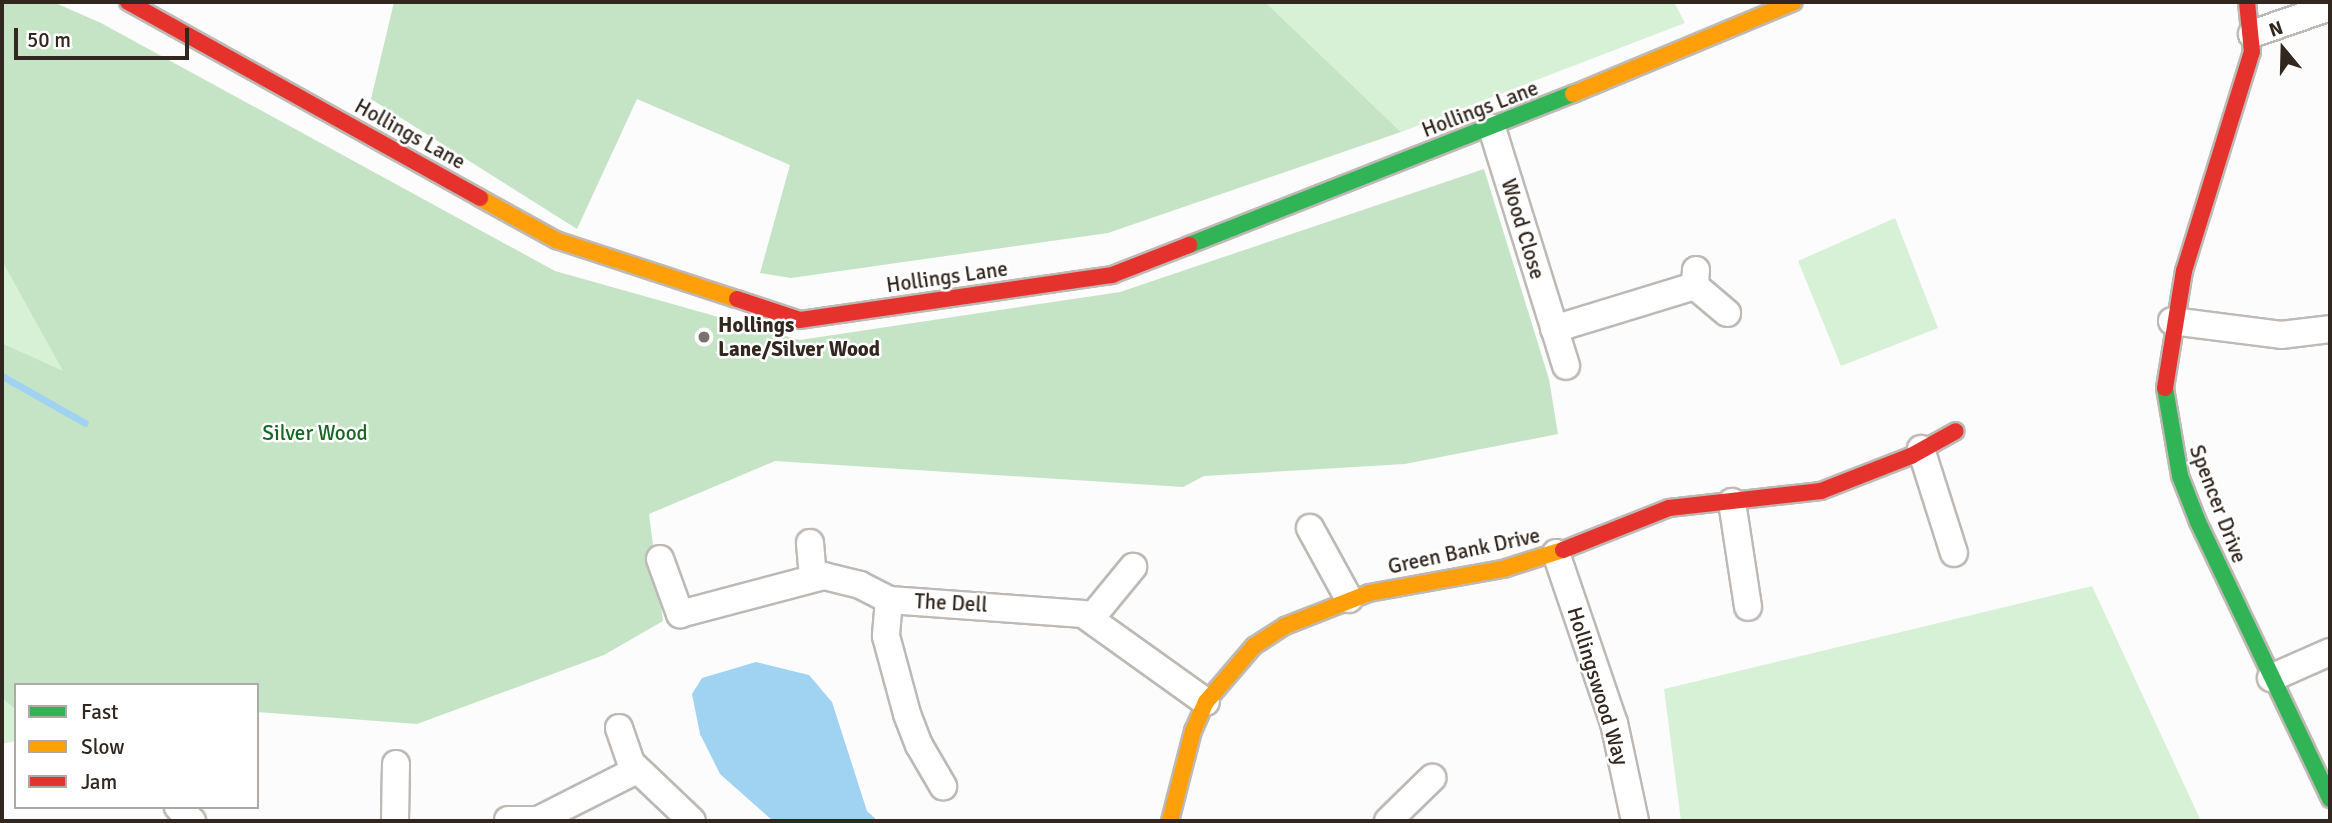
<!DOCTYPE html>
<html>
<head>
<meta charset="utf-8">
<style>
  body { margin:0 }
  #map { position:relative; width:2332px; height:823px; overflow:hidden; background:#fcfcfc; font-family:Signika,sans-serif }
  div>[style] { position:absolute }
  .green>* { inset:0; background:#d7f1d7 }
  .forest>* { inset:0; background:#c4e4c5 }
  .water>* { inset:0; background:#a0d3f2 }
  .stream>* { height:7px; margin:-3.5px; padding:0 3.5px; transform-origin:3.5px; border-radius:3.5px; background:#a0d3f2 }
  .roads { filter:drop-shadow(2px 0 #beb9b4) drop-shadow(-2px 0 #beb9b4) drop-shadow(0 2px #beb9b4) drop-shadow(0 -2px #beb9b4) }
  .street>* { height:26px; margin:-13px; padding:0 13px; transform-origin:13px; border-radius:13px; background:#fff }
  .fast>* { height:16px; margin:-8px; padding:0 8px; transform-origin:8px; border-radius:8px; background:#30b455 }
  .slow>* { height:16px; margin:-8px; padding:0 8px; transform-origin:8px; border-radius:8px; background:#ff9f0a }
  .jam>* { height:16px; margin:-8px; padding:0 8px; transform-origin:8px; border-radius:8px; background:#e5322d }
  .dots>* { width:19px; height:19px; translate:-50% -50%; box-sizing:border-box; border:4px solid #fff; border-radius:50% }
  span { translate:-50% -50%; white-space:nowrap; text-align:center; line-height:1.15; -webkit-text-stroke:5px #fff; paint-order:stroke }
  .street-label { font-size:21px; color:#32271e }
  .poi-label { font-size:21px; color:#32271e; font-weight:700 }
  .left { translate:0 -50%; text-align:left }
  .park-label { font-size:21px; color:#176622 }
  .frame { position:absolute; inset:0; border:4px solid #32271e; pointer-events:none }
  .legend { position:absolute; left:14px; top:683px; width:245px; height:126px; box-sizing:border-box; background:#fff; border:2px solid #ada9a5; margin:0; padding:9px 12px; list-style:none; font-size:21px; color:#32271e }
  .legend li { display:flex; align-items:center; gap:14px; height:35px }
  .legend b { width:35px; border:2px solid #ada9a5 }
  .north { position:absolute; left:2248px; top:14px; width:70px; height:70px; -webkit-text-stroke:5px #fff; paint-order:stroke; rotate:341deg; font-size:19px; font-weight:700; line-height:28px; text-align:center; color:#32271e }
  .north::after { content:''; display:block; margin:auto; width:24px; height:32px; background:#32271e; clip-path:polygon(50% 0,100% 100%,50% 72%,0 100%) }
  .scale { position:absolute; left:14px; top:28px; width:175px; height:32px; box-sizing:border-box; border:4px solid #32271e; border-top:0; padding-left:9px; font-size:21px; line-height:24px; white-space:nowrap; color:#32271e; -webkit-text-stroke:5px #fff; paint-order:stroke }
</style>
</head>
<body>
<div id="map">
  <div class="green">
    <div style="clip-path:polygon(1265px 2px,1674px 2px,1685px 23px,1401px 132px)"></div>
    <div style="clip-path:polygon(1895px 218px,1938px 328px,1841px 366px,1798px 261px)"></div>
    <div style="clip-path:polygon(2px 261px,64px 372px,2px 343px)"></div>
    <div style="clip-path:polygon(2092px 586px,2201px 821px,1681px 821px,1664px 689px)"></div>
    <div style="clip-path:polygon(2px 698px,16px 710px,16px 741px,2px 744px)"></div>
  </div>
  <div class="forest">
    <div style="clip-path:polygon(2px 2px,53px 2px,101px 23px,555px 271px,800px 340px,1120px 292px,1484px 169px,1549px 379px,1558px 434px,1405px 464px,1204px 476px,1183px 487px,775px 461px,649px 514px,663px 621px,604px 655px,417px 724px,257px 712px,257px 685px,16px 685px,16px 710px,2px 698px,2px 343px,63px 371px,2px 261px)"></div>
    <div style="clip-path:polygon(394px 2px,1265px 2px,1401px 132px,1108px 233px,791px 278px,760px 273px,790px 165px,637px 99px,577px 229px,371px 99px)"></div>
  </div>
  <div class="water">
    <div style="clip-path:polygon(756px 662px,809px 675px,832px 702px,867px 811px,878px 821px,773px 821px,720px 774px,700px 734px,692px 694px,702px 678px)"></div>
  </div>
  <div class="stream">
    <div style="left:2px;top:376px;width:95px;rotate:29.5deg"></div>
  </div>
  <div class="roads">
    <div class="street">
      <div style="left:2252px;top:34px;width:83px;rotate:-19.1deg"></div>
      <div style="left:1492px;top:128px;width:249px;rotate:72.7deg"></div>
      <div style="left:1696px;top:270px;width:16px;rotate:94deg"></div>
      <div style="left:1695px;top:286px;width:42px;rotate:40.2deg"></div>
      <div style="left:2172px;top:321px;width:110px;rotate:7.3deg"></div>
      <div style="left:2281px;top:335px;width:49px;rotate:-7deg"></div>
      <div style="left:1554px;top:329px;width:147px;rotate:-17deg"></div>
      <div style="left:1921px;top:449px;width:109px;rotate:72.4deg"></div>
      <div style="left:1732px;top:502px;width:106px;rotate:81.3deg"></div>
      <div style="left:1310px;top:528px;width:81px;rotate:61.2deg"></div>
      <div style="left:810px;top:543px;width:35px;rotate:85deg"></div>
      <div style="left:1556px;top:553px;width:180px;rotate:71.2deg"></div>
      <div style="left:1614px;top:723px;width:100px;rotate:77.9deg"></div>
      <div style="left:660px;top:559px;width:59px;rotate:70deg"></div>
      <div style="left:680px;top:614px;width:149px;rotate:-14.8deg"></div>
      <div style="left:824px;top:576px;width:37px;rotate:14deg"></div>
      <div style="left:860px;top:585px;width:33px;rotate:27deg"></div>
      <div style="left:889px;top:600px;width:195px;rotate:4.1deg"></div>
      <div style="left:1083px;top:614px;width:151px;rotate:35.6deg"></div>
      <div style="left:889px;top:600px;width:36px;rotate:95deg"></div>
      <div style="left:886px;top:636px;width:81px;rotate:74.9deg"></div>
      <div style="left:907px;top:714px;width:33px;rotate:69deg"></div>
      <div style="left:919px;top:745px;width:48px;rotate:59.7deg"></div>
      <div style="left:1092px;top:617px;width:65px;rotate:-50.6deg"></div>
      <div style="left:2271px;top:678px;width:64px;rotate:-23.8deg"></div>
      <div style="left:619px;top:728px;width:37px;rotate:71deg"></div>
      <div style="left:631px;top:763px;width:84px;rotate:43.6deg"></div>
      <div style="left:178px;top:807px;width:20px;rotate:45deg"></div>
      <div style="left:508px;top:820px;width:30px"></div>
      <div style="left:538px;top:820px;width:111px;rotate:-26.8deg"></div>
      <div style="left:395px;top:821px;width:57px;rotate:-89deg"></div>
      <div style="left:1388px;top:821px;width:62px;rotate:-44.3deg"></div>
    </div>
    <div class="fast">
      <div style="left:1189px;top:245px;width:413px;rotate:-21.5deg"></div>
      <div style="left:2165px;top:388px;width:89px;rotate:80.3deg"></div>
      <div style="left:2180px;top:476px;width:49px;rotate:68.6deg"></div>
      <div style="left:2198px;top:522px;width:307px;rotate:64.5deg"></div>
    </div>
    <div class="slow">
      <div style="left:1573px;top:94px;width:239px;rotate:-22.6deg"></div>
      <div style="left:480px;top:198px;width:87px;rotate:28.9deg"></div>
      <div style="left:556px;top:240px;width:190px;rotate:18.1deg"></div>
      <div style="left:1170px;top:821px;width:93px;rotate:-75.7deg"></div>
      <div style="left:1193px;top:731px;width:32px;rotate:-66deg"></div>
      <div style="left:1206px;top:702px;width:74px;rotate:-49.4deg"></div>
      <div style="left:1254px;top:646px;width:37px;rotate:-33deg"></div>
      <div style="left:1285px;top:626px;width:90px;rotate:-21.4deg"></div>
      <div style="left:1369px;top:593px;width:136px;rotate:-10.2deg"></div>
      <div style="left:1503px;top:569px;width:63px;rotate:-17.6deg"></div>
    </div>
    <div class="jam">
      <div style="left:128px;top:2px;width:403px;rotate:29.1deg"></div>
      <div style="left:737px;top:299px;width:66px;rotate:18.4deg"></div>
      <div style="left:800px;top:320px;width:315px;rotate:-8.2deg"></div>
      <div style="left:1112px;top:275px;width:83px;rotate:-21.3deg"></div>
      <div style="left:2165px;top:388px;width:119px;rotate:-80.8deg"></div>
      <div style="left:2184px;top:271px;width:229px;rotate:-72.8deg"></div>
      <div style="left:2252px;top:52px;width:50px;rotate:-95.7deg"></div>
      <div style="left:1563px;top:550px;width:114px;rotate:-21.6deg"></div>
      <div style="left:1669px;top:508px;width:153px;rotate:-6.4deg"></div>
      <div style="left:1821px;top:491px;width:97px;rotate:-21.3deg"></div>
      <div style="left:1911px;top:456px;width:51px;rotate:-29.1deg"></div>
    </div>
  </div>
  <div class="dots">
    <div style="left:704px;top:337px;background:#79726c"></div>
  </div>
  <div class="street-label">
    <span style="left:1480px;top:109px;rotate:-21deg">Hollings Lane</span>
    <span style="left:410px;top:134px;rotate:29deg">Hollings Lane</span>
    <span style="left:1523px;top:229px;rotate:73deg">Wood Close</span>
    <span style="left:947px;top:277px;rotate:-8deg">Hollings Lane</span>
    <span style="left:2218px;top:504px;rotate:69deg">Spencer Drive</span>
    <span style="left:1464px;top:551px;rotate:-12deg">Green Bank Drive</span>
    <span style="left:951px;top:603px;rotate:3deg">The Dell</span>
    <span style="left:1598px;top:686px;rotate:73deg">Hollingswood Way</span>
  </div>
  <div class="poi-label">
    <span class="left" style="left:718px;top:337px">Hollings<br>Lane/Silver Wood</span>
  </div>
  <div class="park-label">
    <span style="left:315px;top:433px">Silver Wood</span>
  </div>
  <div class="frame"></div>
  <ul class="legend">
  <li><b style="height:9px;background:#30b455"></b>Fast</li>
  <li><b style="height:9px;background:#ff9f0a"></b>Slow</li>
  <li><b style="height:9px;background:#e5322d"></b>Jam</li>
  </ul>
  <div class="north">N</div>
  <div class="scale">50 m</div>
</div>
</body>
</html>
